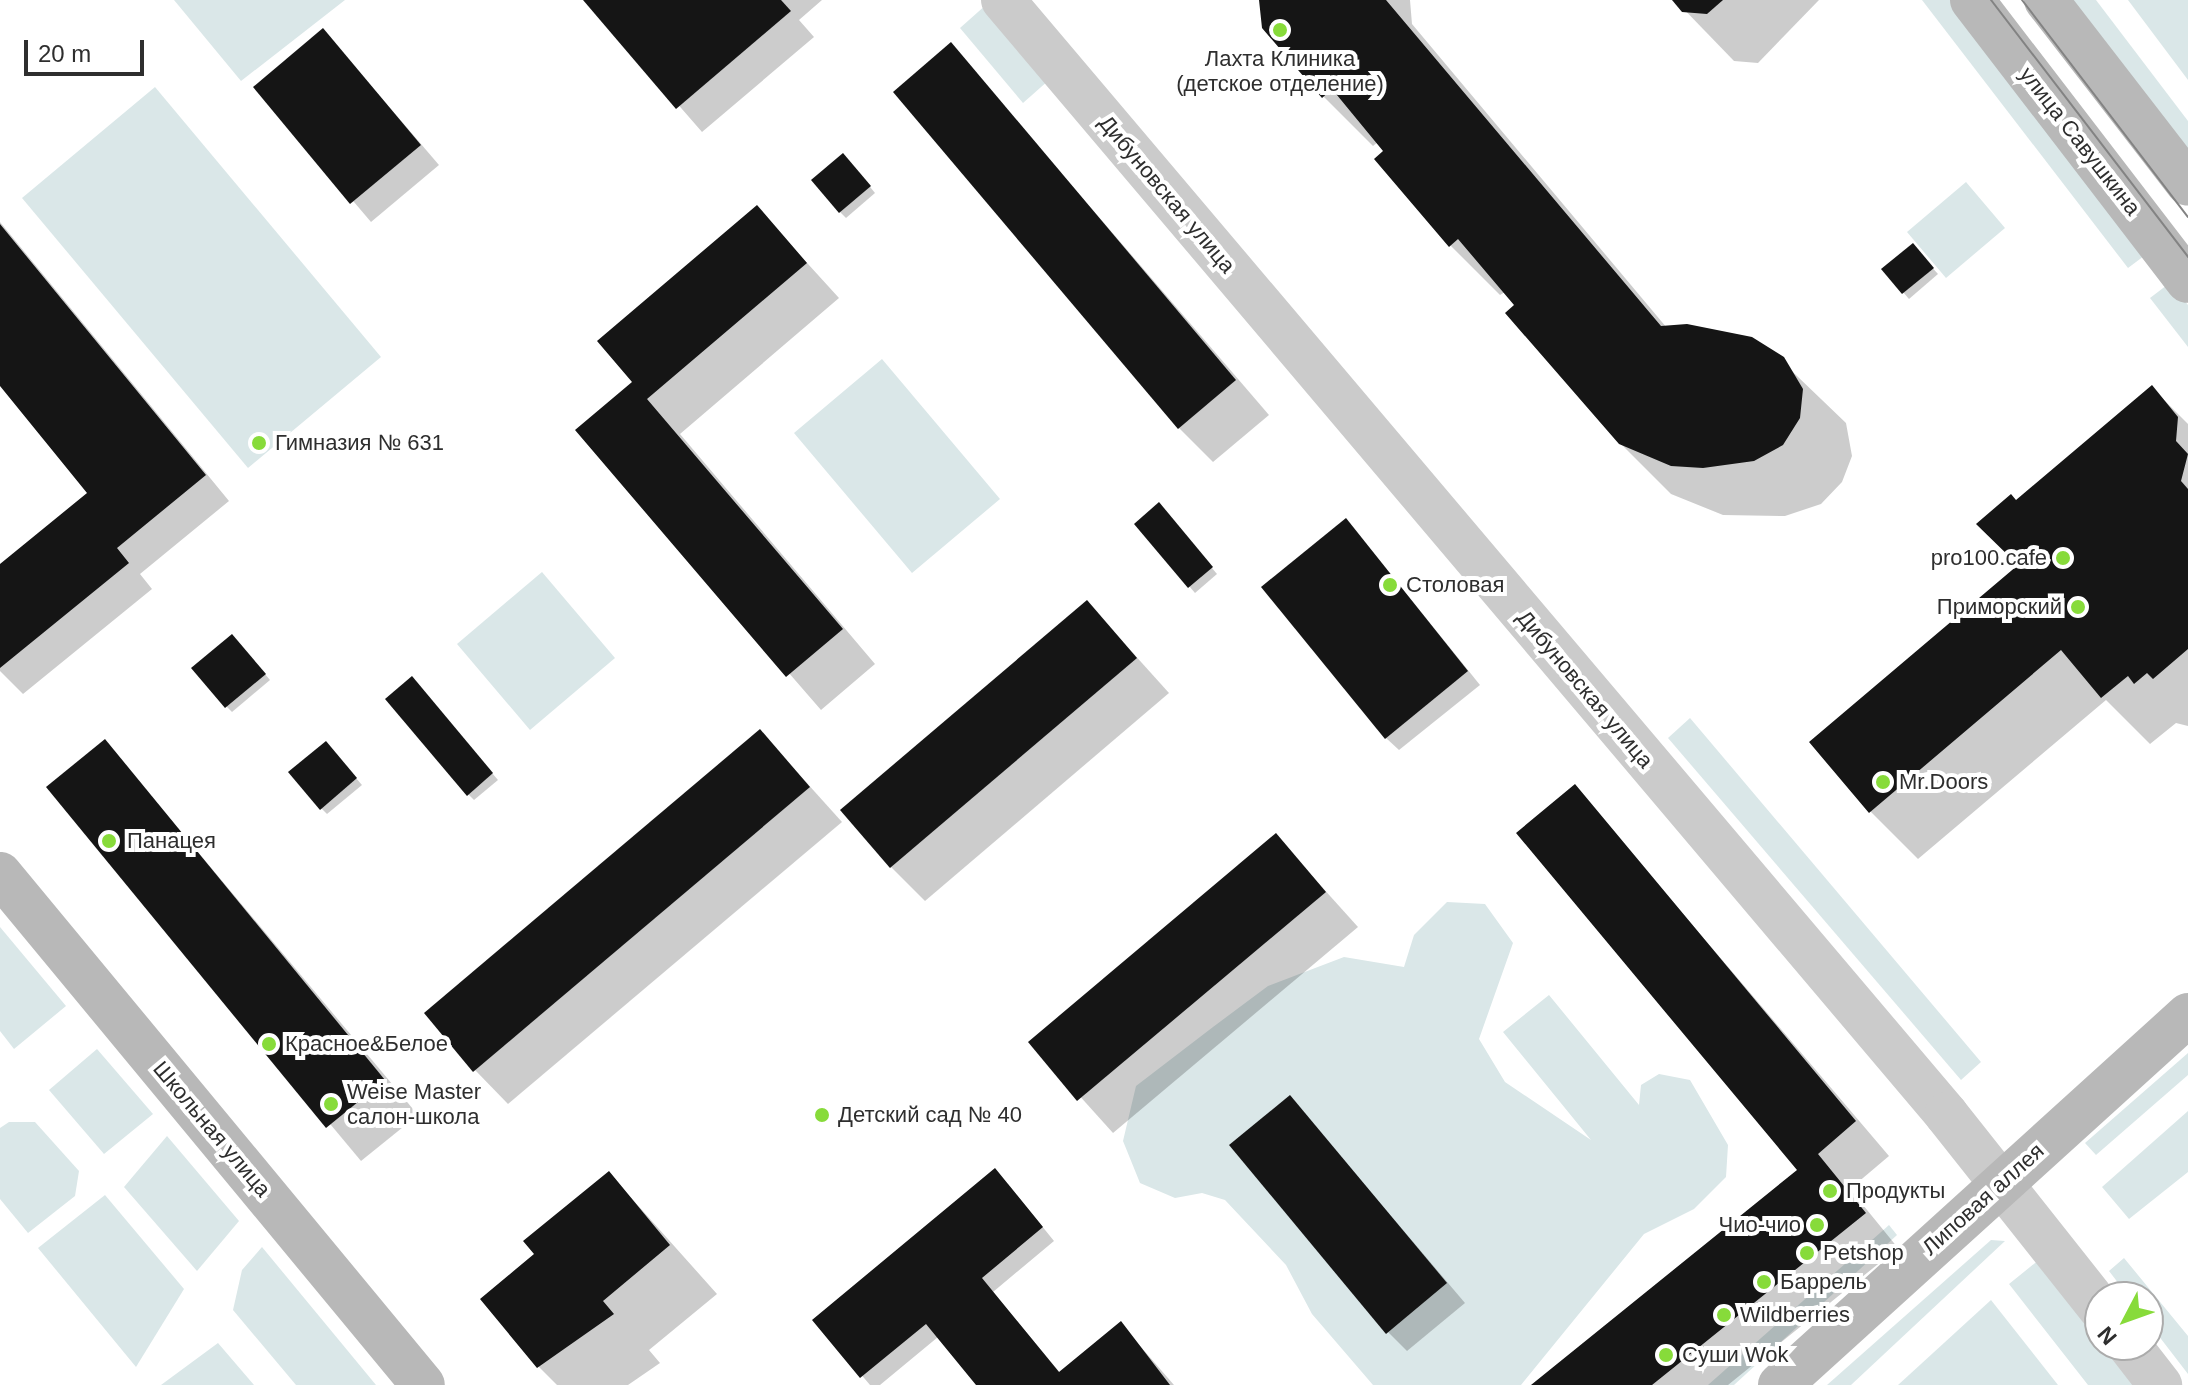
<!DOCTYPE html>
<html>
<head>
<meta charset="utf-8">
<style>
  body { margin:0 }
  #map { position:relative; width:2188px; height:1385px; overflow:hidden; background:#fff; font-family:Helvetica,sans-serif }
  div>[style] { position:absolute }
  .green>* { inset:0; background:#dae7e8 }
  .shadow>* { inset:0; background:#0003 }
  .building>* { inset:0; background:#151515 }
  .street>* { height:44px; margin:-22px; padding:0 22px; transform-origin:22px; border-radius:22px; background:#cbcbcb }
  .secondary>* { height:44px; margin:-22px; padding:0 22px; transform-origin:22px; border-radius:22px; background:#b8b8b8 }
  .tram>* { height:2px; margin:-1px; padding:0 1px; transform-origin:1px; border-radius:1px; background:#838383 }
  .dots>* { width:22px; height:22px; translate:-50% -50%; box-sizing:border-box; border:4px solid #fff; border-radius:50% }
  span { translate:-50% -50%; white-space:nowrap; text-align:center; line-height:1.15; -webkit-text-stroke:8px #fff; paint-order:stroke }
  .poi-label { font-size:22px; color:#2e2e2e }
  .left { translate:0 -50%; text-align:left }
  .right { translate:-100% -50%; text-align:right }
  .street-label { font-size:22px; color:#2e2e2e }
  .north { position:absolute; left:2084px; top:1281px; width:80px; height:80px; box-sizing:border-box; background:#fff; border:2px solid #ababab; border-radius:50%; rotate:229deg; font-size:22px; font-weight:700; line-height:32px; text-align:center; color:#2e2e2e }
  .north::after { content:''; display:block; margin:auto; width:28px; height:36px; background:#87db3a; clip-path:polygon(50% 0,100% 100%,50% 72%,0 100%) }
  .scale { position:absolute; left:24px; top:40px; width:120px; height:36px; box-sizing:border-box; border:4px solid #2e2e2e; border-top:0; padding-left:10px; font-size:24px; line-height:28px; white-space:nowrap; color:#2e2e2e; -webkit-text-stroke:6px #fff; paint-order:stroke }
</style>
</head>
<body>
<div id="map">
  <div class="green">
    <div style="clip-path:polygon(174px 0,345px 0,241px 81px)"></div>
    <div style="clip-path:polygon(1922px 0,1954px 0,2148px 253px,2128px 268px)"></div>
    <div style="clip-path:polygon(2065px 0,2096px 0,2188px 121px,2188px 161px)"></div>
    <div style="clip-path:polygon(2128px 0,2188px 0,2188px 80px)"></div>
    <div style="clip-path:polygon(987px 4px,1049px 80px,1023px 103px,960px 28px)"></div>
    <div style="clip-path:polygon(155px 87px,381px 357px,248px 468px,22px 198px)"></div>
    <div style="clip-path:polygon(1966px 182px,2005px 228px,1946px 278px,1907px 232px)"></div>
    <div style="clip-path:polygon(2171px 282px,2188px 305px,2188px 347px,2150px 298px)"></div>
    <div style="clip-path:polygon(882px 359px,1000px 499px,912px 573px,794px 433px)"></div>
    <div style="clip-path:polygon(542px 572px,615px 658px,530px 730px,457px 644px)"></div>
    <div style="clip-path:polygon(1690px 718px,1981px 1062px,1961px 1080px,1668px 738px)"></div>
    <div style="clip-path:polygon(1447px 902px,1485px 904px,1513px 943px,1479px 1039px,1505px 1082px,1591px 1140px,1503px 1032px,1549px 995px,1639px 1105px,1641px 1085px,1659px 1074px,1690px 1080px,1728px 1145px,1726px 1177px,1694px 1209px,1644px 1234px,1521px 1385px,1373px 1385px,1312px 1314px,1286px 1265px,1225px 1200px,1202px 1193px,1175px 1198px,1140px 1183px,1123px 1141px,1136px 1086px,1213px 1027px,1268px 986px,1344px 957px,1404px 967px,1414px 935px)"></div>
    <div style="clip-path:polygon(0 927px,66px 1006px,14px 1049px,0 1031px)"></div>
    <div style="clip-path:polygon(97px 1049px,153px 1114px,104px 1154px,49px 1090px)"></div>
    <div style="clip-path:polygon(2188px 1053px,2188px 1075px,2096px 1155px,2085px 1143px)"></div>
    <div style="clip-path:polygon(2188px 1111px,2188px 1172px,2129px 1219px,2102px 1187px)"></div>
    <div style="clip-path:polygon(9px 1122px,35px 1122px,79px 1171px,75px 1196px,28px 1233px,0 1199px,0 1128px)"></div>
    <div style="clip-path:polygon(167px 1136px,239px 1221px,197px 1271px,124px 1187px)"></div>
    <div style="clip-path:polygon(105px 1195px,184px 1289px,136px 1367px,38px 1248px)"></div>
    <div style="clip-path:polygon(1889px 1225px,1897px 1235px,1734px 1385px,1708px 1385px)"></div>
    <div style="clip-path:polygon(1991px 1240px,2005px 1241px,1851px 1385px,1827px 1385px)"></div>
    <div style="clip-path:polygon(262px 1247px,376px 1385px,296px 1385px,233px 1310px,242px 1270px)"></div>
    <div style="clip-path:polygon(2124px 1258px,2188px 1336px,2188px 1374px,2148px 1322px,2148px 1297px,2129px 1297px,2109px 1271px)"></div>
    <div style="clip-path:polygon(2040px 1259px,2100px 1345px,2136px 1385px,2088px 1385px,2009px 1284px)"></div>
    <div style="clip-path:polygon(1991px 1300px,2058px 1385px,1898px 1385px)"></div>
    <div style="clip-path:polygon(218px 1343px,254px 1385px,161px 1385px)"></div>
  </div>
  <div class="shadow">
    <div style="clip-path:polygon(587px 0,822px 0,799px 20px,814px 37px,702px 132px)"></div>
    <div style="clip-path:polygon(1261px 0,1410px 0,1412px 24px,1667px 328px,1769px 349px,1846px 423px,1852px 456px,1842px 482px,1821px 504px,1785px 516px,1723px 515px,1671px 494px,1620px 443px,1505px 292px,1500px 295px,1450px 245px,1378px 142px,1373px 146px,1323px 96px)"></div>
    <div style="clip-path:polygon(1675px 0,1819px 0,1758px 63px,1734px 61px)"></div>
    <div style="clip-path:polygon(323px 30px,439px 165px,371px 222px,256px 87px)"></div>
    <div style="clip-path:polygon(951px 45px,1269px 415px,1213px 462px,1179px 428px)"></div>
    <div style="clip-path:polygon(849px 161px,875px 193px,846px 218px,840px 212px)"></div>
    <div style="clip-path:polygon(757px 208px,839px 298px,680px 434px,875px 664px,821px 710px,578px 430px,635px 382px)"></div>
    <div style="clip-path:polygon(0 222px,229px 501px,140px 574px,152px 589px,23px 694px,0 671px,0 567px,90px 493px,0 383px)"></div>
    <div style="clip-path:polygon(1918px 252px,1938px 274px,1909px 299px,1884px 270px)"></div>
    <div style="clip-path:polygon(2152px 388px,2188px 424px,2188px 726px,2176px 723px,2150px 744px,2106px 700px,1918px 859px,1870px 811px,2020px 566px,2017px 502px)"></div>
    <div style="clip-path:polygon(1164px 511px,1217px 574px,1195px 593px,1136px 524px)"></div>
    <div style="clip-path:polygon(1358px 534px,1480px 685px,1399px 750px,1386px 738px)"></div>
    <div style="clip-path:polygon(1087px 602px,1169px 693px,925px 901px,891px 867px)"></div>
    <div style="clip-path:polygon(238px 642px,270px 680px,232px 712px,226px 706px)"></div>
    <div style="clip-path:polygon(417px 685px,498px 780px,474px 800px,468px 794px)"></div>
    <div style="clip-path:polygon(760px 731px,842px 822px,508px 1104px,475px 1070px)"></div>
    <div style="clip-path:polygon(105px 741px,418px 1115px,361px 1161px,49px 787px)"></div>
    <div style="clip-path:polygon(331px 749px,362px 785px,327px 814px,321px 808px)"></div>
    <div style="clip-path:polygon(1575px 787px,1889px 1156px,1850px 1189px,1898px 1248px,1728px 1385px,1534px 1385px,1800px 1170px)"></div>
    <div style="clip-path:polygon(1276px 836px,1358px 927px,1113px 1133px,1031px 1042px)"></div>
    <div style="clip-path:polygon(1290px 1097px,1465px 1303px,1407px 1351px,1388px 1332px)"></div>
    <div style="clip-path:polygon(609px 1173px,717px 1294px,649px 1350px,660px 1363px,628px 1385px,557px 1385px,539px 1367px,537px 1254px)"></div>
    <div style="clip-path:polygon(1008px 1184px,1054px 1241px,993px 1292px,1061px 1374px,1121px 1324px,1174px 1385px,978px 1385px,938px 1337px,880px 1385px,870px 1385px,815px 1320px)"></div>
  </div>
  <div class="building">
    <div style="clip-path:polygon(583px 0,781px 0,791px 11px,676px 109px)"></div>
    <div style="clip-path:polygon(1259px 0,1386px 0,1661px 326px,1687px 324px,1752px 337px,1784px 357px,1803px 389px,1800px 418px,1783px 445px,1754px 461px,1703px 468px,1671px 466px,1619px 444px,1505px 313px,1514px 305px,1458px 239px,1449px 247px,1374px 159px,1383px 151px,1332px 89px,1322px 98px,1262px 28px)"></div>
    <div style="clip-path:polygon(1672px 0,1723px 0,1707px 14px,1682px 12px)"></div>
    <div style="clip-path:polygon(323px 28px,421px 145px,350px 204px,253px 87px)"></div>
    <div style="clip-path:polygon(951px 42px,1236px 380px,1178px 429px,893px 92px)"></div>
    <div style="clip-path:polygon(843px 153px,871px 186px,839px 213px,811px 180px)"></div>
    <div style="clip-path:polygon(757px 205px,807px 263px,647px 399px,843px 629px,786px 677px,575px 430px,632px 382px,597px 341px)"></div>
    <div style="clip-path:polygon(0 224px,206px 475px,117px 548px,129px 563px,0 668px,0 564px,87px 493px,0 386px)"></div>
    <div style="clip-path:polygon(1913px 243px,1934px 268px,1902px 294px,1881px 269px)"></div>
    <div style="clip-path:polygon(2152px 385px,2178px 417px,2176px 441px,2188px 454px,2181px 481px,2188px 489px,2188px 649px,2153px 679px,2147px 673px,2134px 684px,2128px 676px,2101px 698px,2061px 650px,1869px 813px,1809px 742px,2018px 565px,1976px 524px,2011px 494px,2016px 500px)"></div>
    <div style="clip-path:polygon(1159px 502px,1213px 567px,1188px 588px,1134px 524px)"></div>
    <div style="clip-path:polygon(1346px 518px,1468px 671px,1385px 739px,1261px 587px)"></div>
    <div style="clip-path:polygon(1087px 600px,1137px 658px,890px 868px,840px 810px)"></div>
    <div style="clip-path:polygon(232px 634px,266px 674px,225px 708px,191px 668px)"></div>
    <div style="clip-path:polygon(412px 676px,493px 773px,467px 796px,385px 699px)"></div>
    <div style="clip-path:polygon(760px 729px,810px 787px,473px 1072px,424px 1013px)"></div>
    <div style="clip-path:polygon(105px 739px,385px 1080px,326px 1128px,46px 787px)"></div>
    <div style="clip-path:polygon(326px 741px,357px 778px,320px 810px,288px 772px)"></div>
    <div style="clip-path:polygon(1575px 784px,1856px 1121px,1818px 1154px,1866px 1213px,1652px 1385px,1531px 1385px,1797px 1170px,1516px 833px)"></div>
    <div style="clip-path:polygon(1276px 833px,1326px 892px,1077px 1101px,1028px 1042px)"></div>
    <div style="clip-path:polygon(1290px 1095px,1447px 1283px,1386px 1334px,1229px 1145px)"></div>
    <div style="clip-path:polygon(995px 1168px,1043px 1227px,982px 1278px,1059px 1372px,1121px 1321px,1170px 1385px,976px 1385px,926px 1324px,860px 1378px,812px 1320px)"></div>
    <div style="clip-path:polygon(609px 1171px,670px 1245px,603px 1301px,614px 1314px,537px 1368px,480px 1299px,534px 1254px,523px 1241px)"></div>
  </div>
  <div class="street">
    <div style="left:1003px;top:0;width:1460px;rotate:49.75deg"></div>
    <div style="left:1946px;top:1114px;width:248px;rotate:51.6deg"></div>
    <div style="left:2129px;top:1345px;width:51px;rotate:52.2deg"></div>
  </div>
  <div class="secondary">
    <div style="left:1972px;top:0;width:354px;rotate:52.5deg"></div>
    <div style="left:2046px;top:0;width:232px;rotate:52.3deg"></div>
    <div style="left:0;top:874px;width:663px;rotate:50.38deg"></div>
    <div style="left:1780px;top:1385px;width:551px;rotate:-42.2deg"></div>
  </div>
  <div class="tram">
    <div style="left:1991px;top:0;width:324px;rotate:52.5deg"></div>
    <div style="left:2022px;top:0;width:273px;rotate:52.6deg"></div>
  </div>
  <div class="dots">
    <div style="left:1280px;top:30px;background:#87db3a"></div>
    <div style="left:259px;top:443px;background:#87db3a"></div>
    <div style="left:2063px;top:558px;background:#87db3a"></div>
    <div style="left:1390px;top:585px;background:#87db3a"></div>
    <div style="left:2078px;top:607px;background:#87db3a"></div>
    <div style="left:1883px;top:782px;background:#87db3a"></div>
    <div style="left:109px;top:841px;background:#87db3a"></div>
    <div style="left:269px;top:1044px;background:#87db3a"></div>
    <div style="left:331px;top:1104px;background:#87db3a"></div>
    <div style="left:822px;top:1115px;background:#87db3a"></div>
    <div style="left:1830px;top:1191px;background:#87db3a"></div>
    <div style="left:1817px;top:1225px;background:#87db3a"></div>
    <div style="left:1807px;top:1253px;background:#87db3a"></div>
    <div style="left:1764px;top:1282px;background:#87db3a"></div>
    <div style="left:1724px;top:1315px;background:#87db3a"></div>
    <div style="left:1666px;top:1355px;background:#87db3a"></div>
  </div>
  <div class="poi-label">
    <span style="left:1280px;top:71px">Лахта Клиника<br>(детское отделение)</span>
    <span class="left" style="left:275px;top:443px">Гимназия № 631</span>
    <span class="right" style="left:2047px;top:558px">pro100.cafe</span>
    <span class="left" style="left:1406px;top:585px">Столовая</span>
    <span class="right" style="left:2062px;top:607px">Приморский</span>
    <span class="left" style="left:1899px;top:782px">Mr.Doors</span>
    <span class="left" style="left:127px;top:841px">Панацея</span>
    <span class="left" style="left:285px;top:1044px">Красное&amp;Белое</span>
    <span class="left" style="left:347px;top:1104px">Weise Master<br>салон-школа</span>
    <span class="left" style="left:838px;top:1115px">Детский сад № 40</span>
    <span class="left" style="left:1846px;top:1191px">Продукты</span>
    <span class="right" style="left:1801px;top:1225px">Чио-чио</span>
    <span class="left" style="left:1823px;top:1253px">Petshop</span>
    <span class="left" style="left:1780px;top:1282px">Баррель</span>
    <span class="left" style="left:1740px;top:1315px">Wildberries</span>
    <span class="left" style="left:1682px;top:1355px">Суши Wok</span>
  </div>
  <div class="street-label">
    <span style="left:2080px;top:141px;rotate:52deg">улица Савушкина</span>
    <span style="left:1167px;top:194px;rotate:50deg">Дибуновская улица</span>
    <span style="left:1585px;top:689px;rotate:50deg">Дибуновская улица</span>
    <span style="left:212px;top:1129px;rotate:50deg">Школьная улица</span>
    <span style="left:1983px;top:1199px;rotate:-42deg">Липовая аллея</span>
  </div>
  <div class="north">N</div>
  <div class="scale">20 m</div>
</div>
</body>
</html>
